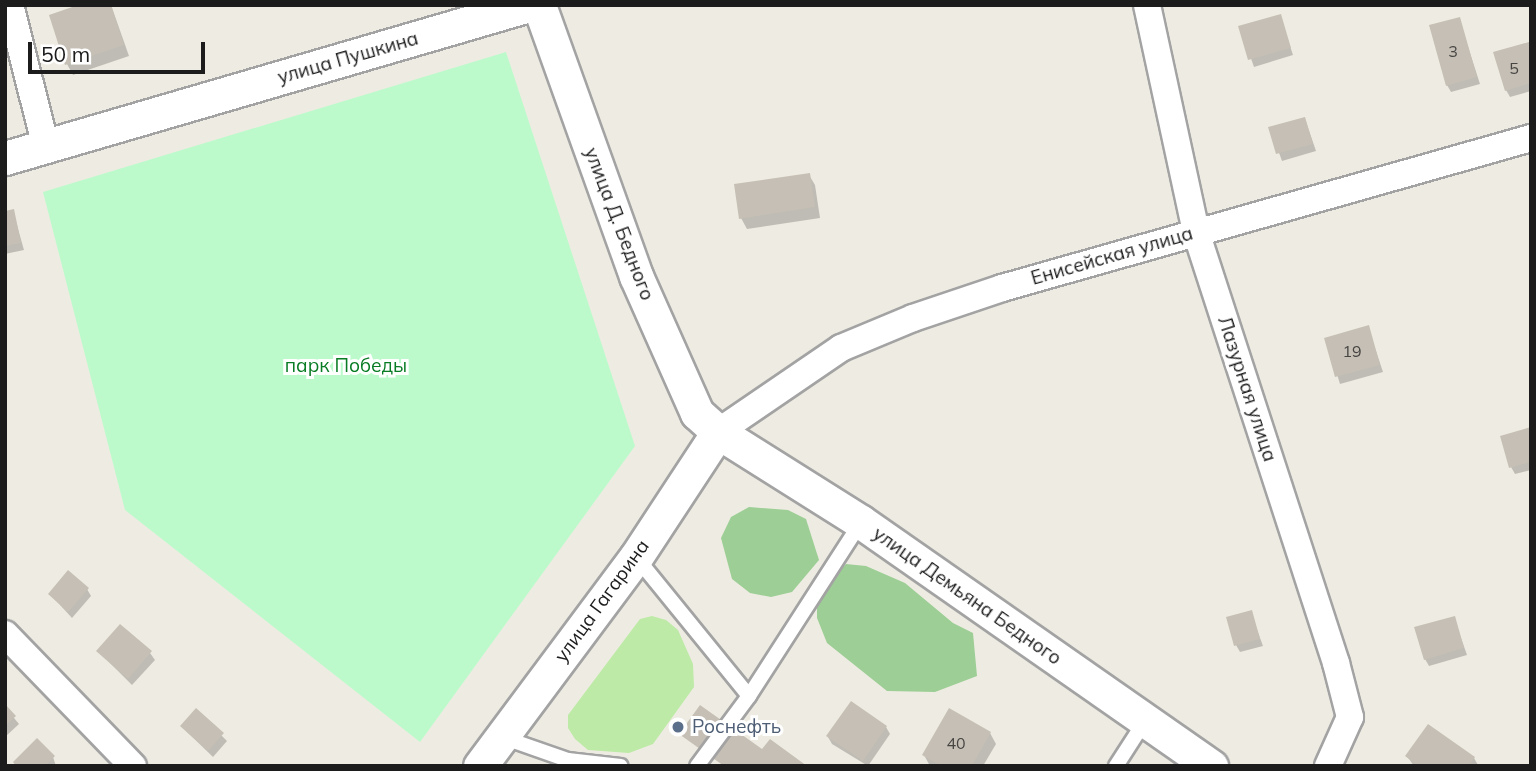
<!DOCTYPE html>
<html>
<head>
<meta charset="utf-8">
<style>
  body { margin:0 }
  #map { position:relative; width:1536px; height:771px; overflow:hidden; background:#eeece2; font-family:Mulish,sans-serif }
  div>[style] { position:absolute }
  .grass>* { inset:0; background:#bdeaa6 }
  .forest>* { inset:0; background:#9dce95 }
  .park>* { inset:0; background:#bcfacb }
  .shadow>* { inset:0; background:#0003 }
  .building>* { inset:0; background:#c6bfb5 }
  .roads { filter:drop-shadow(2px 0 #a3a3a3) drop-shadow(-2px 0 #a3a3a3) drop-shadow(0 2px #a3a3a3) drop-shadow(0 -2px #a3a3a3) }
  .service>* { height:14px; margin:-7px; padding:0 7px; transform-origin:7px; border-radius:7px; background:#fff }
  .minor>* { height:26px; margin:-13px; padding:0 13px; transform-origin:13px; border-radius:13px; background:#fff }
  .tertiary>* { height:33px; margin:-16.5px; padding:0 16.5px; transform-origin:16.5px; border-radius:16.5px; background:#fff }
  .dots>* { width:19px; height:19px; translate:-50% -50%; box-sizing:border-box; border:4px solid #fff; border-radius:50% }
  span { translate:-50% -50%; white-space:nowrap; text-align:center; line-height:1.15; -webkit-text-stroke:6px #fff; paint-order:stroke }
  .number-label { font-size:16px; color:#464542 }
  .number-label span { -webkit-text-stroke-width:0 }
  .street-label { font-size:19px; color:#1c1c1c }
  .park-label { font-size:19px; color:#097c24 }
  .service-label { font-size:19px; color:#4e5e75 }
  .left { translate:0 -50%; text-align:left }
  .frame { position:absolute; inset:0; border:7px solid #1c1c1c; pointer-events:none }
  .scale { position:absolute; left:28px; top:42px; width:177px; height:32px; box-sizing:border-box; border:4px solid #1c1c1c; border-top:0; padding-left:9px; font-size:21px; line-height:24px; white-space:nowrap; color:#1c1c1c; -webkit-text-stroke:5px #fff; paint-order:stroke }
</style>
</head>
<body>
<div id="map">
  <div class="grass">
    <div style="clip-path:polygon(652px 616px,666px 620px,678px 630px,693px 664px,694px 687px,653px 744px,629px 753px,588px 750px,575px 739px,568px 728px,568px 715px,640px 619px)"></div>
  </div>
  <div class="forest">
    <div style="clip-path:polygon(749px 507px,788px 510px,806px 519px,819px 560px,792px 592px,771px 597px,750px 593px,732px 579px,721px 538px,731px 517px)"></div>
    <div style="clip-path:polygon(846px 564px,866px 566px,905px 583px,953px 623px,973px 633px,977px 676px,935px 692px,887px 691px,827px 643px,817px 618px,817px 594px)"></div>
  </div>
  <div class="park">
    <div style="clip-path:polygon(506px 52px,635px 446px,420px 742px,125px 510px,43px 192px)"></div>
  </div>
  <div class="shadow">
    <div style="clip-path:polygon(83px 5px,111px 5px,129px 56px,73px 75px,67px 64px)"></div>
    <div style="clip-path:polygon(1280px 16px,1293px 55px,1254px 67px,1240px 27px)"></div>
    <div style="clip-path:polygon(1459px 19px,1480px 84px,1451px 92px,1447px 85px)"></div>
    <div style="clip-path:polygon(1528px 44px,1531px 49px,1531px 91px,1510px 97px,1506px 90px)"></div>
    <div style="clip-path:polygon(1305px 119px,1316px 151px,1282px 161px,1270px 128px)"></div>
    <div style="clip-path:polygon(809px 175px,815px 185px,820px 218px,747px 229px,741px 218px)"></div>
    <div style="clip-path:polygon(13px 211px,24px 250px,5px 254px,5px 213px)"></div>
    <div style="clip-path:polygon(1368px 327px,1383px 372px,1340px 384px,1326px 339px)"></div>
    <div style="clip-path:polygon(1531px 429px,1531px 470px,1515px 474px,1511px 467px)"></div>
    <div style="clip-path:polygon(87px 589px,91px 596px,72px 618px,50px 594px)"></div>
    <div style="clip-path:polygon(1251px 613px,1263px 646px,1240px 652px,1236px 645px)"></div>
    <div style="clip-path:polygon(1454px 618px,1467px 655px,1429px 666px,1425px 659px)"></div>
    <div style="clip-path:polygon(98px 651px,150px 653px,155px 660px,132px 685px)"></div>
    <div style="clip-path:polygon(5px 707px,19px 724px,5px 737px)"></div>
    <div style="clip-path:polygon(196px 710px,227px 741px,213px 757px,182px 727px)"></div>
    <div style="clip-path:polygon(886px 727px,890px 734px,868px 766px,832px 744px,828px 737px)"></div>
    <div style="clip-path:polygon(990px 733px,996px 744px,983px 766px,930px 766px,924px 755px)"></div>
    <div style="clip-path:polygon(1407px 756px,1474px 758px,1478px 765px,1414px 766px)"></div>
    <div style="clip-path:polygon(53px 757px,56px 766px,17px 766px)"></div>
  </div>
  <div class="building">
    <div style="clip-path:polygon(78px 5px,111px 5px,124px 45px,65px 65px,49px 15px)"></div>
    <div style="clip-path:polygon(1281px 14px,1291px 48px,1248px 60px,1238px 26px)"></div>
    <div style="clip-path:polygon(1460px 17px,1477px 77px,1446px 86px,1429px 25px)"></div>
    <div style="clip-path:polygon(1529px 42px,1531px 83px,1505px 91px,1493px 52px)"></div>
    <div style="clip-path:polygon(1305px 117px,1313px 144px,1276px 154px,1268px 127px)"></div>
    <div style="clip-path:polygon(810px 173px,815px 207px,739px 219px,734px 184px)"></div>
    <div style="clip-path:polygon(14px 209px,21px 243px,5px 246px,5px 211px)"></div>
    <div style="clip-path:polygon(1369px 325px,1380px 365px,1335px 377px,1324px 338px)"></div>
    <div style="clip-path:polygon(1531px 427px,1531px 462px,1509px 468px,1500px 436px)"></div>
    <div style="clip-path:polygon(68px 570px,89px 588px,68px 612px,48px 594px)"></div>
    <div style="clip-path:polygon(1252px 610px,1260px 639px,1234px 646px,1226px 617px)"></div>
    <div style="clip-path:polygon(1455px 616px,1464px 648px,1424px 660px,1414px 627px)"></div>
    <div style="clip-path:polygon(120px 624px,152px 651px,128px 679px,96px 651px)"></div>
    <div style="clip-path:polygon(851px 701px,887px 726px,863px 761px,826px 736px)"></div>
    <div style="clip-path:polygon(5px 704px,16px 716px,5px 726px)"></div>
    <div style="clip-path:polygon(700px 705px,762px 749px,770px 739px,807px 766px,724px 766px,679px 734px)"></div>
    <div style="clip-path:polygon(196px 708px,224px 733px,208px 751px,180px 726px)"></div>
    <div style="clip-path:polygon(949px 708px,991px 732px,972px 766px,941px 766px,922px 755px)"></div>
    <div style="clip-path:polygon(1428px 724px,1475px 757px,1469px 766px,1418px 766px,1405px 756px)"></div>
    <div style="clip-path:polygon(37px 738px,55px 756px,45px 766px,16px 766px,13px 762px)"></div>
  </div>
  <div class="roads">
    <div class="service">
      <div style="left:636px;top:557px;width:179px;rotate:50.9deg"></div>
      <div style="left:749px;top:696px;width:87px;rotate:126.6deg"></div>
      <div style="left:749px;top:696px;width:207px;rotate:-57.2deg"></div>
      <div style="left:502px;top:737px;width:70px;rotate:19.2deg"></div>
      <div style="left:568px;top:760px;width:53px;rotate:6.5deg"></div>
      <div style="left:1116px;top:766px;width:54px;rotate:-57.2deg"></div>
    </div>
    <div class="minor">
      <div style="left:10px;top:5px;width:146px;rotate:75.8deg"></div>
      <div style="left:1147px;top:5px;width:232px;rotate:77.8deg"></div>
      <div style="left:1196px;top:232px;width:453px;rotate:72deg"></div>
      <div style="left:1336px;top:663px;width:56px;rotate:75.5deg"></div>
      <div style="left:1350px;top:717px;width:54px;rotate:114.2deg"></div>
      <div style="left:718px;top:432px;width:149px;rotate:-34.3deg"></div>
      <div style="left:841px;top:348px;width:78px;rotate:-22.6deg"></div>
      <div style="left:913px;top:318px;width:94px;rotate:-18.6deg"></div>
      <div style="left:1002px;top:288px;width:550px;rotate:-15.83deg"></div>
      <div style="left:5px;top:634px;width:184px;rotate:45.9deg"></div>
    </div>
    <div class="tertiary">
      <div style="left:539px;top:5px;width:288px;rotate:70.3deg"></div>
      <div style="left:636px;top:276px;width:150px;rotate:66deg"></div>
      <div style="left:697px;top:413px;width:28px;rotate:42deg"></div>
      <div style="left:718px;top:432px;width:169px;rotate:32.2deg"></div>
      <div style="left:861px;top:522px;width:427px;rotate:34.9deg"></div>
      <div style="left:5px;top:158px;width:546px;rotate:-16.28deg"></div>
      <div style="left:480px;top:766px;width:261px;rotate:-53.3deg"></div>
      <div style="left:636px;top:557px;width:149px;rotate:-56.7deg"></div>
    </div>
  </div>
  <div class="dots">
    <div style="left:678px;top:727px;background:#5c6f8a"></div>
  </div>
  <div class="number-label">
    <span style="left:1453px;top:51px">3</span>
    <span style="left:1514px;top:68px">5</span>
    <span style="left:1352px;top:351px">19</span>
    <span style="left:956px;top:743px">40</span>
  </div>
  <div class="street-label">
    <span style="left:348px;top:58px;rotate:-16deg">улица Пушкина</span>
    <span style="left:619px;top:224px;rotate:69deg">улица Д. Бедного</span>
    <span style="left:1112px;top:256px;rotate:-16deg">Енисейская улица</span>
    <span style="left:1247px;top:389px;rotate:72deg">Лазурная улица</span>
    <span style="left:967px;top:596px;rotate:35deg">улица Демьяна Бедного</span>
    <span style="left:602px;top:601px;rotate:-54deg">улица Гагарина</span>
  </div>
  <div class="park-label">
    <span style="left:346px;top:366px">парк Победы</span>
  </div>
  <div class="service-label">
    <span class="left" style="left:692px;top:727px">Роснефть</span>
  </div>
  <div class="frame"></div>
  <div class="scale">50 m</div>
</div>
</body>
</html>
